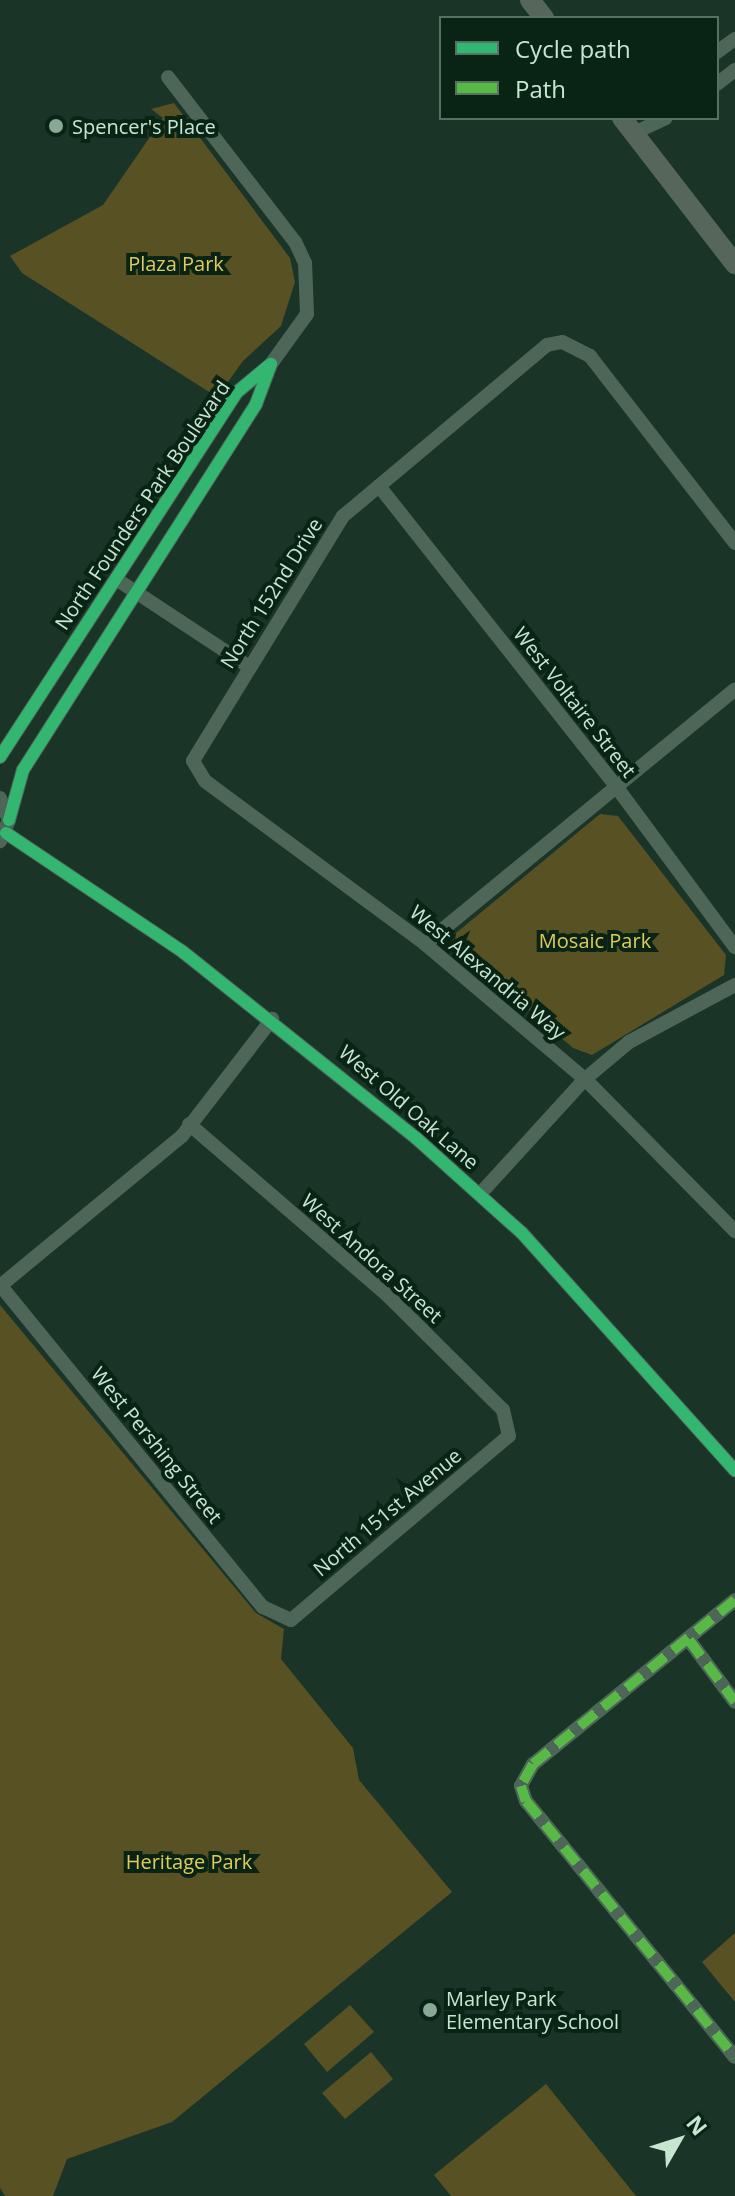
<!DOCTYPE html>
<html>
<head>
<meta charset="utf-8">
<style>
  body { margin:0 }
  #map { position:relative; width:735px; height:2196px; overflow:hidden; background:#1a3528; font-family:"Open Sans",sans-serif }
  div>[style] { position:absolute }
  .green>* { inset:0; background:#575124 }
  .minor>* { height:14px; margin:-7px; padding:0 7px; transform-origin:7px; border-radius:7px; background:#4d6658 }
  .secondary>* { height:20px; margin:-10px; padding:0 10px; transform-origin:10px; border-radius:10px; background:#56665a }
  .quiet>* { height:10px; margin-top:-5px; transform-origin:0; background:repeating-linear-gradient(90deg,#58b947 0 20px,transparent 0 30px) }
  .cycleway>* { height:12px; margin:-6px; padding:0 6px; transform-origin:6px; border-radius:6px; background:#33b770 }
  .dots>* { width:22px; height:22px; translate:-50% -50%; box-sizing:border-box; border:4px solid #092415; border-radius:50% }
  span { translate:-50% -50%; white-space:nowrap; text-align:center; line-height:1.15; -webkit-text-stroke:8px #092415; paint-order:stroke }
  .poi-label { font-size:20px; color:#c6e6d2 }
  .left { translate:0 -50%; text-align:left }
  .park-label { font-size:20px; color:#e1ca59 }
  .street-label { font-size:20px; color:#c6e6d2 }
  .legend { position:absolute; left:439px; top:16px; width:280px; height:104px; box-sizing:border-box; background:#092415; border:2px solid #557261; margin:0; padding:10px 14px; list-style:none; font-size:24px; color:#c6e6d2 }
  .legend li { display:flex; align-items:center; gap:16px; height:40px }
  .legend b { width:40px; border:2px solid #557261 }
  .north { position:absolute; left:639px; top:2100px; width:80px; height:80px; -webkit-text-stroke:6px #092415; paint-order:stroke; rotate:51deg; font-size:22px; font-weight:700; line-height:32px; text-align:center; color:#c6e6d2 }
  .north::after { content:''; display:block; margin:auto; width:28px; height:36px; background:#c6e6d2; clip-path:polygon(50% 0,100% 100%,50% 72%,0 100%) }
</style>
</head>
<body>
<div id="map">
  <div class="green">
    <div style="clip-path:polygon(174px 103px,290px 258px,295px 282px,281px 326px,243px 361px,217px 397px,22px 273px,10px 256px,103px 205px,163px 118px,151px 109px)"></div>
    <div style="clip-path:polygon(600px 814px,618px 816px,726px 955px,724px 975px,592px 1055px,573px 1048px,455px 947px,456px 933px)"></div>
    <div style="clip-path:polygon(0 1305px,256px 1613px,284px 1629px,281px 1659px,353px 1748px,359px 1780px,452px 1892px,172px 2122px,67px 2159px,53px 2196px,5px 2196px,0 2188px)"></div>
    <div style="clip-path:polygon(735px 1933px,735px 2002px,702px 1962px)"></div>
    <div style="clip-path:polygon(350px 2005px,374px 2032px,327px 2072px,304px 2044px)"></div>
    <div style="clip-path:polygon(371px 2052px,393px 2079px,345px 2119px,322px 2093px)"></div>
    <div style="clip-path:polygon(546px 2084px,636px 2196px,451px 2196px,434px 2175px)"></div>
  </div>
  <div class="minor">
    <div style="left:717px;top:52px;width:22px;rotate:-36deg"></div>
    <div style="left:717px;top:84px;width:23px;rotate:-38deg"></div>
    <div style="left:634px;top:133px;width:35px;rotate:-25deg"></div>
    <div style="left:379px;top:486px;width:381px;rotate:51.7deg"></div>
    <div style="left:615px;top:785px;width:202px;rotate:53.5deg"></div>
    <div style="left:735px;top:543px;width:237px;rotate:-127.8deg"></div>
    <div style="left:590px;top:356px;width:31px;rotate:-153deg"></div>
    <div style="left:562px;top:342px;width:15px;rotate:169deg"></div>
    <div style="left:547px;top:345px;width:266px;rotate:140deg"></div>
    <div style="left:343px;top:516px;width:287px;rotate:121.5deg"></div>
    <div style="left:193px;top:761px;width:23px;rotate:59deg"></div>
    <div style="left:205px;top:781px;width:274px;rotate:36.5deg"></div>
    <div style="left:425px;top:944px;width:209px;rotate:40.2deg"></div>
    <div style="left:585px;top:1079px;width:214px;rotate:45.4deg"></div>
    <div style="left:116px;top:579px;width:158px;rotate:33.4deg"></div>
    <div style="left:0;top:757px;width:434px;rotate:-57deg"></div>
    <div style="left:236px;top:393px;width:45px;rotate:-39.6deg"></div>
    <div style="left:271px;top:364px;width:62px;rotate:-54.2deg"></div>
    <div style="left:307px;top:314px;width:51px;rotate:-92.2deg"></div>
    <div style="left:305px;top:263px;width:23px;rotate:-115deg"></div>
    <div style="left:295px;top:242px;width:208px;rotate:-127.6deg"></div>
    <div style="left:0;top:798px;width:24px;rotate:68deg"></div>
    <div style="left:9px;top:820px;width:23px;rotate:113deg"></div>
    <div style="left:9px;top:820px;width:52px;rotate:-74.4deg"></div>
    <div style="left:23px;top:770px;width:434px;rotate:-57.5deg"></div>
    <div style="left:256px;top:404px;width:43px;rotate:-69.4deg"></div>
    <div style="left:6px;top:833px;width:213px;rotate:33.9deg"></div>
    <div style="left:183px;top:952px;width:298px;rotate:38.6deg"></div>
    <div style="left:416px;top:1138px;width:142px;rotate:41.9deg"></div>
    <div style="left:522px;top:1233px;width:319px;rotate:48.1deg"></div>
    <div style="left:425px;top:944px;width:401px;rotate:-39.4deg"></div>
    <div style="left:480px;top:1194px;width:156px;rotate:-47.6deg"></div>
    <div style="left:585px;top:1079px;width:57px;rotate:-40.1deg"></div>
    <div style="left:629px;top:1042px;width:120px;rotate:-28.3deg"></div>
    <div style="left:0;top:1285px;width:416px;rotate:50.8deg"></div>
    <div style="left:263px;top:1607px;width:31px;rotate:25deg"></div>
    <div style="left:291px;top:1620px;width:285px;rotate:-40.2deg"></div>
    <div style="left:509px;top:1436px;width:27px;rotate:-103deg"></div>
    <div style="left:503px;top:1410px;width:165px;rotate:-135.2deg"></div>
    <div style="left:386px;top:1294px;width:260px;rotate:-139.2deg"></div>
    <div style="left:0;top:1286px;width:236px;rotate:-39.5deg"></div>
    <div style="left:182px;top:1136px;width:148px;rotate:-52.4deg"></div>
    <div style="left:735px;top:1600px;width:260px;rotate:140.9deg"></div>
    <div style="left:533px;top:1764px;width:25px;rotate:119deg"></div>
    <div style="left:521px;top:1786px;width:16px;rotate:72deg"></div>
    <div style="left:526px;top:1801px;width:330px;rotate:50.8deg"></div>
    <div style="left:689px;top:1640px;width:77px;rotate:53.4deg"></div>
  </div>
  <div class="secondary">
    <div style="left:530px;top:0;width:23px;rotate:52deg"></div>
    <div style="left:622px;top:118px;width:185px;rotate:52.3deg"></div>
  </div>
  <div class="quiet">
    <div style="left:735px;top:1600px;width:260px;rotate:140.9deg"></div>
    <div style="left:533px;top:1764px;width:25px;rotate:119deg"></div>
    <div style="left:521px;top:1786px;width:16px;rotate:72deg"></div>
    <div style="left:526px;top:1801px;width:330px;rotate:50.8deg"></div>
    <div style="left:689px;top:1640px;width:77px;rotate:53.4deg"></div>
  </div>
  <div class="cycleway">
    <div style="left:0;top:757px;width:434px;rotate:-57deg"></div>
    <div style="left:236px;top:393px;width:42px;rotate:-40.2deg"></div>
    <div style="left:9px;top:820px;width:52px;rotate:-74.4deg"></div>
    <div style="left:23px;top:770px;width:434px;rotate:-57.5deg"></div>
    <div style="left:256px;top:404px;width:43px;rotate:-69.4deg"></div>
    <div style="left:6px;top:833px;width:213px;rotate:33.9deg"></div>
    <div style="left:183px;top:952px;width:298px;rotate:38.6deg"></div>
    <div style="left:416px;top:1138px;width:142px;rotate:41.9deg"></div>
    <div style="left:522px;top:1233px;width:319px;rotate:48.1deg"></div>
  </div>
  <div class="dots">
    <div style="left:56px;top:126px;background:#8aa896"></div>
    <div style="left:430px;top:2010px;background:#8aa896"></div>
  </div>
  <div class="poi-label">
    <span class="left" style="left:72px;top:126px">Spencer's Place</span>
    <span class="left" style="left:446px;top:2010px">Marley Park<br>Elementary School</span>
  </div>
  <div class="park-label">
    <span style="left:176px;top:263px">Plaza Park</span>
    <span style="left:595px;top:940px">Mosaic Park</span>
    <span style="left:189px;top:1861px">Heritage Park</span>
  </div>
  <div class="street-label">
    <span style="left:142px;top:505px;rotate:-56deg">North Founders Park Boulevard</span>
    <span style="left:271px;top:593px;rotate:-58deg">North 152nd Drive</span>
    <span style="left:575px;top:702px;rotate:52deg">West Voltaire Street</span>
    <span style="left:488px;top:972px;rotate:40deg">West Alexandria Way</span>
    <span style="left:409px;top:1107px;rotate:41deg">West Old Oak Lane</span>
    <span style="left:372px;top:1258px;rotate:42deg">West Andora Street</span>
    <span style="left:157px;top:1445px;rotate:51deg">West Pershing Street</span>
    <span style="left:387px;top:1512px;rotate:-40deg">North 151st Avenue</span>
  </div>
  <ul class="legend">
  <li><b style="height:10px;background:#33b770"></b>Cycle path</li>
  <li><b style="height:10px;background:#58b947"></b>Path</li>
  </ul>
  <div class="north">N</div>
</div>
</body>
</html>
